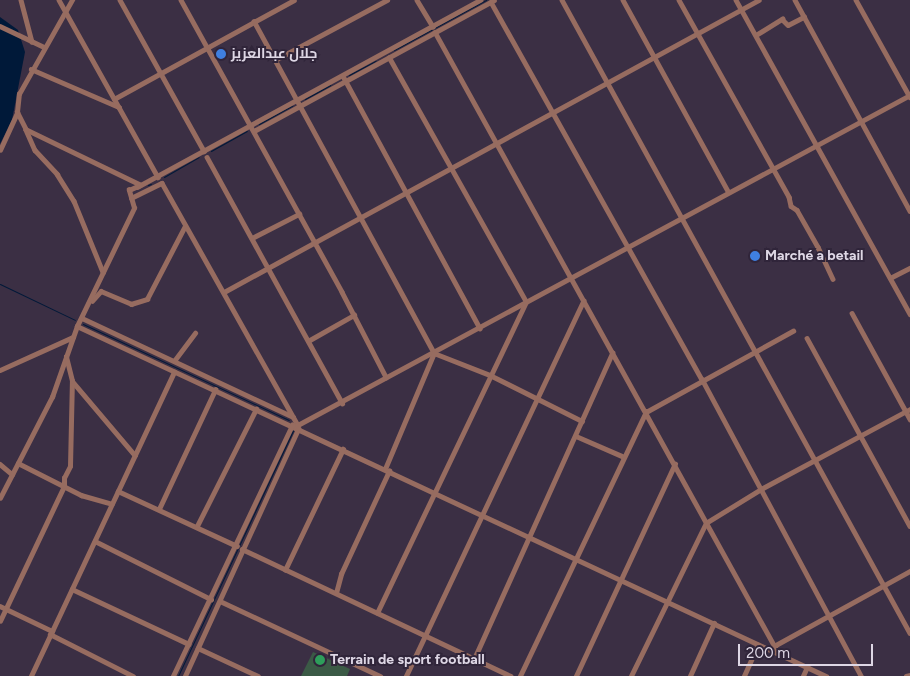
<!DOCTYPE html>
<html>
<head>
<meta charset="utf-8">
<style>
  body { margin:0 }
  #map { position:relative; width:910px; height:676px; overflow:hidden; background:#3b2f44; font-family:Figtree,Cairo,sans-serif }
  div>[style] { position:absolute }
  .green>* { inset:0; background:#3b5a46 }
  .water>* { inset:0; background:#001939 }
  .stream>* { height:1px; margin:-0.5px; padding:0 0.5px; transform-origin:0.5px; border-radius:0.5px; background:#001939 }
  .minor>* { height:4.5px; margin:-2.25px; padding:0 2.25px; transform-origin:2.25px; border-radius:2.25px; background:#976c60 }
  .dots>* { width:14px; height:14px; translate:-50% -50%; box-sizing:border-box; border:2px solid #30253a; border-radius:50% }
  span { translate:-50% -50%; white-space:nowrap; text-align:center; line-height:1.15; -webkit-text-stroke:4px #30253a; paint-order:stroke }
  .poi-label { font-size:14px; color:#ded7e5; font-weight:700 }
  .left { translate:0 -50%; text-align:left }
  .scale { position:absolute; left:738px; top:644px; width:135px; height:22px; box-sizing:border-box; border:2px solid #ded7e5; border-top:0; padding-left:6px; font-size:15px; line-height:18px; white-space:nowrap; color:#ded7e5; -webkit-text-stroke:4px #30253a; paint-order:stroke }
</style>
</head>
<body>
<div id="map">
  <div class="green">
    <div style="clip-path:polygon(313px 652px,350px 669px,347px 676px,301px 676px)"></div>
  </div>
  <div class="water">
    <div style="clip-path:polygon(0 17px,18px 30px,25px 52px,12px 120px,0 144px)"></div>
  </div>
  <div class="stream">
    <div style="left:394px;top:50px;width:105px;rotate:-28.5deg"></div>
    <div style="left:349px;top:75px;width:30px;rotate:-28deg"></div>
    <div style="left:305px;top:99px;width:29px;rotate:-29deg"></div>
    <div style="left:259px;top:124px;width:38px;rotate:-29deg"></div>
    <div style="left:211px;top:151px;width:41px;rotate:-29.1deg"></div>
    <div style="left:164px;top:177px;width:40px;rotate:-29.7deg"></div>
    <div style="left:148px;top:185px;width:3px;rotate:-18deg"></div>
    <div style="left:0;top:284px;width:83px;rotate:25.6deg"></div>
    <div style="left:83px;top:324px;width:227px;rotate:25deg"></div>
    <div style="left:178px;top:676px;width:272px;rotate:-64.9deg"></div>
  </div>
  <div class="minor">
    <div style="left:21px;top:0;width:43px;rotate:75.3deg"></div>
    <div style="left:59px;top:0;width:203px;rotate:60.8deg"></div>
    <div style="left:120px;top:0;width:173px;rotate:60.9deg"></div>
    <div style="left:181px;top:0;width:333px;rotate:61.1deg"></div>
    <div style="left:342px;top:292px;width:96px;rotate:62.6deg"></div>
    <div style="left:417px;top:0;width:31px;rotate:59deg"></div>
    <div style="left:562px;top:0;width:722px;rotate:61.2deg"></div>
    <div style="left:623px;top:0;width:218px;rotate:61.2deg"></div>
    <div style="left:679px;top:0;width:226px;rotate:60.8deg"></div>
    <div style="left:789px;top:197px;width:9px;rotate:77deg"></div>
    <div style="left:791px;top:206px;width:7px;rotate:34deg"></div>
    <div style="left:797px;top:210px;width:43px;rotate:60.4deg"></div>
    <div style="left:818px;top:247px;width:35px;rotate:65deg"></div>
    <div style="left:736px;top:0;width:359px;rotate:61deg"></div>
    <div style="left:795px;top:0;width:240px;rotate:61.4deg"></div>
    <div style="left:856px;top:0;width:111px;rotate:60.9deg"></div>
    <div style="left:491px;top:2px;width:432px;rotate:60.8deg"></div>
    <div style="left:702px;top:379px;width:337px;rotate:61.8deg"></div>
    <div style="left:254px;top:21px;width:378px;rotate:61.5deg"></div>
    <div style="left:434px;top:353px;width:60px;rotate:21.4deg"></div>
    <div style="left:490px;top:375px;width:103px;rotate:26.6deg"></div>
    <div style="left:0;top:26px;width:49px;rotate:25.5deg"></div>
    <div style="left:435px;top:32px;width:711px;rotate:61.06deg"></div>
    <div style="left:756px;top:35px;width:31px;rotate:-32deg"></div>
    <div style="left:782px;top:19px;width:8px;rotate:45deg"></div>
    <div style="left:788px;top:25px;width:18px;rotate:-27deg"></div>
    <div style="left:275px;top:60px;width:127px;rotate:-28.2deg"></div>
    <div style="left:31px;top:69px;width:96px;rotate:23.4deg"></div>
    <div style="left:343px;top:76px;width:287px;rotate:61.5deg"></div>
    <div style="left:114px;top:99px;width:205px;rotate:-28.8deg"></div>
    <div style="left:26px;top:130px;width:22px;rotate:66deg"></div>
    <div style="left:35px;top:150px;width:33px;rotate:47deg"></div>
    <div style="left:57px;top:174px;width:32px;rotate:58deg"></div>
    <div style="left:74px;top:201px;width:77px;rotate:67.8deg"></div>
    <div style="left:254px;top:131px;width:273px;rotate:-28.6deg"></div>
    <div style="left:0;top:150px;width:41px;rotate:-65.3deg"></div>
    <div style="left:207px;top:157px;width:281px;rotate:61.2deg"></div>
    <div style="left:137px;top:187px;width:391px;rotate:-28.6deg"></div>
    <div style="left:131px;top:198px;width:34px;rotate:-26deg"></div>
    <div style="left:162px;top:183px;width:278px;rotate:60.7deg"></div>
    <div style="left:252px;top:238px;width:53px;rotate:-27.1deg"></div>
    <div style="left:890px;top:278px;width:22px;rotate:-27deg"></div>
    <div style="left:224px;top:292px;width:609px;rotate:-28.63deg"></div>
    <div style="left:92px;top:301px;width:13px;rotate:-48deg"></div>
    <div style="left:101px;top:291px;width:33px;rotate:23deg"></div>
    <div style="left:131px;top:304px;width:17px;rotate:-17deg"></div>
    <div style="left:147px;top:299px;width:82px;rotate:-62.5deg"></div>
    <div style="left:852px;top:313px;width:121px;rotate:61.3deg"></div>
    <div style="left:82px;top:318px;width:233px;rotate:25.1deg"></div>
    <div style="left:77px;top:326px;width:827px;rotate:25.05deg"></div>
    <div style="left:807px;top:338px;width:214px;rotate:61.3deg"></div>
    <div style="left:308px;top:341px;width:53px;rotate:-29.5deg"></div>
    <div style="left:174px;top:361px;width:35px;rotate:-53deg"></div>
    <div style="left:0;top:370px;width:80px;rotate:-24.3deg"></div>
    <div style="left:73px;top:382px;width:96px;rotate:49.7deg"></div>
    <div style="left:294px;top:427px;width:700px;rotate:-28.32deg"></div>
    <div style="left:576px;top:436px;width:50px;rotate:23.5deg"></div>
    <div style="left:18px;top:463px;width:71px;rotate:26.9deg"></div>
    <div style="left:81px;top:495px;width:32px;rotate:16deg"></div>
    <div style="left:0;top:464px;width:16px;rotate:40deg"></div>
    <div style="left:385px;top:469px;width:126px;rotate:-67.1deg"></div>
    <div style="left:118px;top:491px;width:131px;rotate:24.8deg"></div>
    <div style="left:0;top:498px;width:114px;rotate:-62.8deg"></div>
    <div style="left:52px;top:397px;width:75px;rotate:-70.6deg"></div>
    <div style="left:77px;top:326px;width:131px;rotate:-64.2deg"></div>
    <div style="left:134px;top:208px;width:19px;rotate:-106deg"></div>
    <div style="left:129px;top:190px;width:12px;rotate:-24deg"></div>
    <div style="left:140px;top:185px;width:127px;rotate:-154.2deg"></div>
    <div style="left:26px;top:130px;width:20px;rotate:-117deg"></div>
    <div style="left:17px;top:112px;width:18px;rotate:-84deg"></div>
    <div style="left:19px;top:94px;width:108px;rotate:-60.6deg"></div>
    <div style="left:159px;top:509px;width:132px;rotate:-64.8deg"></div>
    <div style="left:197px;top:526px;width:131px;rotate:-63.2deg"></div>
    <div style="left:95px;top:541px;width:130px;rotate:26.6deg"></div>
    <div style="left:242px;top:549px;width:297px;rotate:25.3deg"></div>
    <div style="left:285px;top:570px;width:134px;rotate:-64.4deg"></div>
    <div style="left:72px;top:589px;width:129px;rotate:25.2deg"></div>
    <div style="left:336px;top:593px;width:20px;rotate:-75deg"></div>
    <div style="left:341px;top:574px;width:114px;rotate:-65deg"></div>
    <div style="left:220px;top:601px;width:177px;rotate:25.1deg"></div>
    <div style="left:0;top:606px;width:58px;rotate:25.7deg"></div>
    <div style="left:377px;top:613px;width:345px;rotate:-64.4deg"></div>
    <div style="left:526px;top:302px;width:280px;rotate:-119.3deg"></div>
    <div style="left:0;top:621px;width:149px;rotate:-64.6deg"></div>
    <div style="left:64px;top:486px;width:8px;rotate:-90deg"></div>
    <div style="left:64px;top:478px;width:13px;rotate:-63deg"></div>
    <div style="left:70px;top:466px;width:85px;rotate:-88.7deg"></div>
    <div style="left:72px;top:381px;width:25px;rotate:-104deg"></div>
    <div style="left:50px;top:634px;width:93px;rotate:26.8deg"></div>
    <div style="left:774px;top:646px;width:155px;rotate:-28.9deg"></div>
    <div style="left:198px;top:648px;width:66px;rotate:25deg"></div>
    <div style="left:474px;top:659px;width:336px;rotate:-65.7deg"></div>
    <div style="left:31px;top:676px;width:336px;rotate:-64.8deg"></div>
    <div style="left:173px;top:676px;width:278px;rotate:-64.6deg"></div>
    <div style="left:185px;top:676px;width:272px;rotate:-65.4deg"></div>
    <div style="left:406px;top:676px;width:415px;rotate:-64.7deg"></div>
    <div style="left:520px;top:676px;width:293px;rotate:-64.5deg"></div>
    <div style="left:646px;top:412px;width:168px;rotate:-28.9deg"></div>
    <div style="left:576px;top:676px;width:234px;rotate:-65deg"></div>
    <div style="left:631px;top:676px;width:170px;rotate:-63.9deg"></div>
    <div style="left:706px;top:523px;width:65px;rotate:-31.7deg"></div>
    <div style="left:761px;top:489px;width:169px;rotate:-28.2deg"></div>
    <div style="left:690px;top:676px;width:58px;rotate:-65.6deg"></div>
    <div style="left:744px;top:676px;width:34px;rotate:-66deg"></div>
    <div style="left:803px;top:676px;width:10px;rotate:-66deg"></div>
    <div style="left:906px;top:676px;width:4px;rotate:-14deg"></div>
  </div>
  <div class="dots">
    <div style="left:221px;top:54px;background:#3f7fe0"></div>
    <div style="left:755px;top:256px;background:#3f7fe0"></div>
    <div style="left:320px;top:660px;background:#2e9e5b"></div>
  </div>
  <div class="poi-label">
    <span class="left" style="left:231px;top:54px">جلال عبدالعزيز</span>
    <span class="left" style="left:765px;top:256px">Marché a betail</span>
    <span class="left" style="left:330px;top:660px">Terrain de sport football</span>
  </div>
  <div class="scale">200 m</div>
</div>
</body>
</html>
